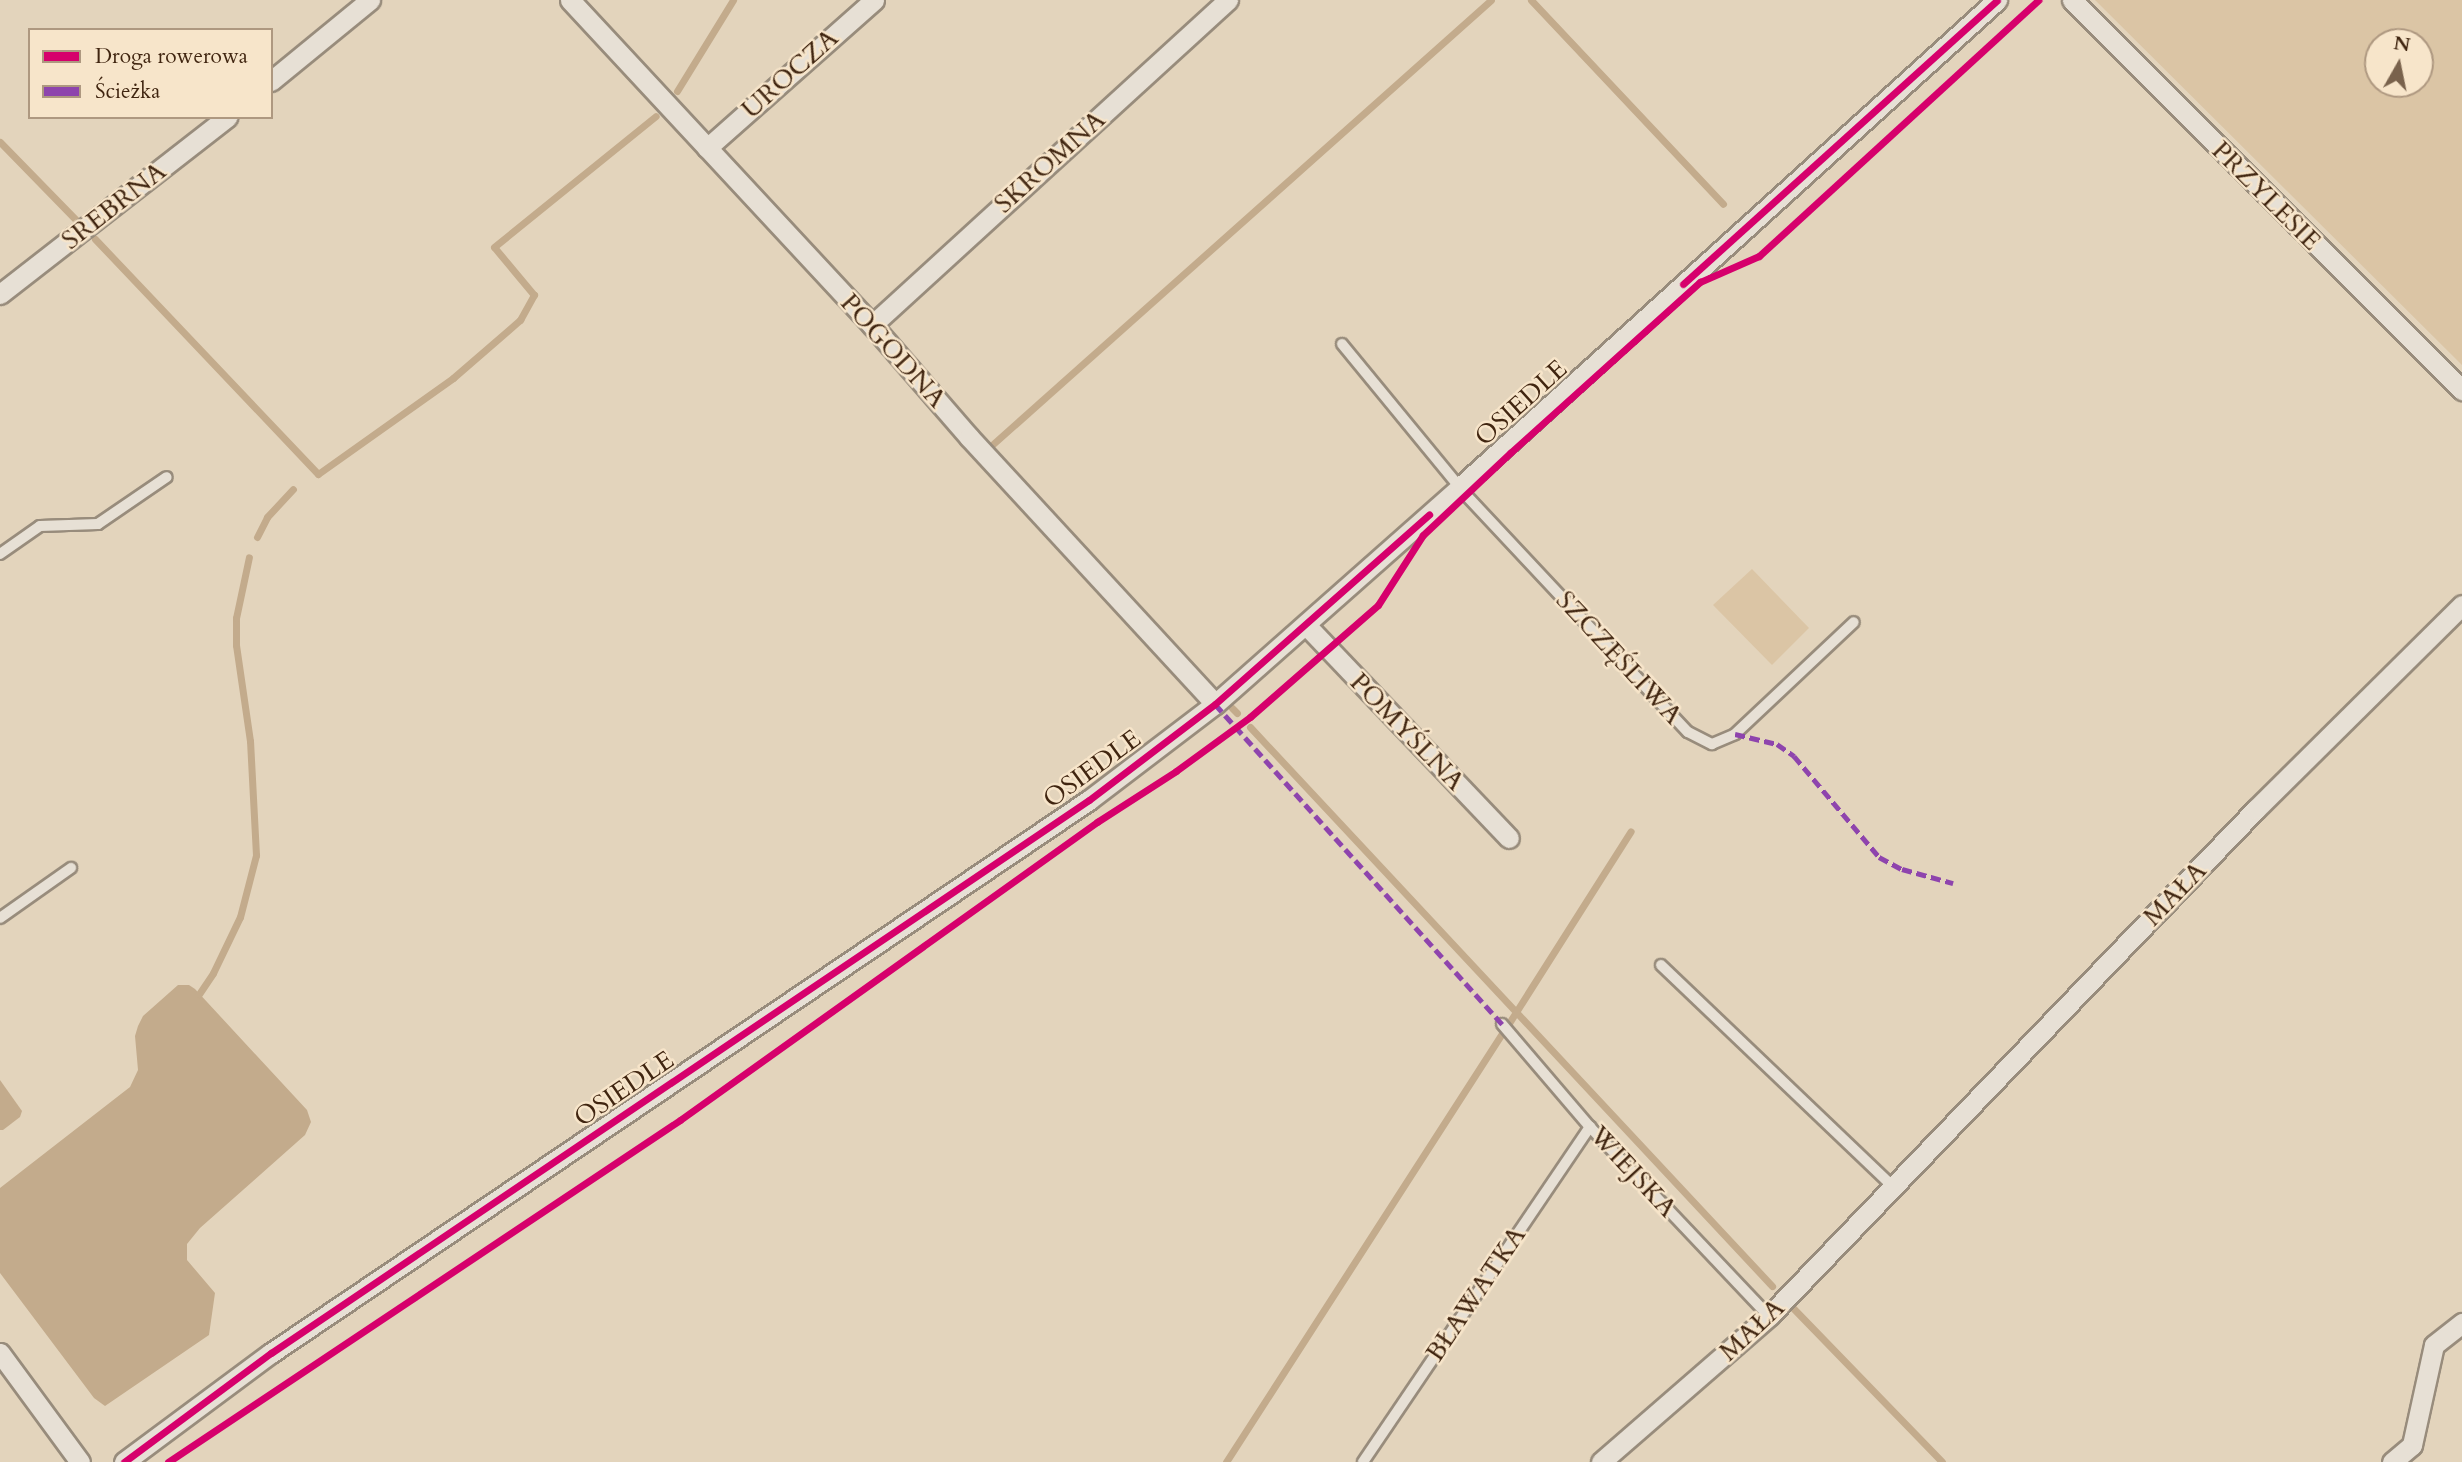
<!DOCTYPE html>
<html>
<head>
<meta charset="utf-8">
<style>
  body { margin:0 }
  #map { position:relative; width:2462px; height:1462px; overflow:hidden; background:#e3d4bc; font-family:Cardo,serif }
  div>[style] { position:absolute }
  .green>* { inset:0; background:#dbc5a5 }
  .water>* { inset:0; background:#c3ab8c }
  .stream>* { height:7px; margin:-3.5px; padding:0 3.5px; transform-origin:3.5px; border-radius:3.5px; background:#c3ab8c }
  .roads { filter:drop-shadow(2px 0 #988c7c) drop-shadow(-2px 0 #988c7c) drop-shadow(0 2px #988c7c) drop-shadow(0 -2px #988c7c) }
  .lane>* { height:10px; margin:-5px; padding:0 5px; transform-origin:5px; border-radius:5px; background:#e7e0d5 }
  .street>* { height:19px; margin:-9.5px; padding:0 9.5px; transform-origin:9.5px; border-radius:9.5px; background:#e7e0d5 }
  .quiet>* { height:5px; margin-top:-2.5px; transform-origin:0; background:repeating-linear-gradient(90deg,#8e44ad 0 10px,transparent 0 15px) }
  .cycleway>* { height:7px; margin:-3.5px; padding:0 3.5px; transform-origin:3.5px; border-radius:3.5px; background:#d6006c }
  span { translate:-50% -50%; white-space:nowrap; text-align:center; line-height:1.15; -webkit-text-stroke:5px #f7e5ca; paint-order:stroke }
  .street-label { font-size:26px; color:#402510 }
  .legend { position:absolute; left:28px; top:28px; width:245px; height:91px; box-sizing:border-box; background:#f7e5ca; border:2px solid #ae9880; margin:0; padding:9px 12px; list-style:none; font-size:21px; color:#402510 }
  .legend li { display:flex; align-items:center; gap:14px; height:35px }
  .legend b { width:35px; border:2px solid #ae9880 }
  .north { position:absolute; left:2364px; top:28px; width:70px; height:70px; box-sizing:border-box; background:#f7e5ca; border:2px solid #ae9880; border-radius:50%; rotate:9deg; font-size:19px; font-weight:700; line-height:28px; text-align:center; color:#402510 }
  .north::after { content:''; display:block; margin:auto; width:24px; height:32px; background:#79624c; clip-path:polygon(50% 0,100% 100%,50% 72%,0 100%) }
</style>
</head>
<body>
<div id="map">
  <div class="green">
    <div style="clip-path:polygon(evenodd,2095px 0,2462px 0,2462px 365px,2095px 0,2378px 42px,2420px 42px,2420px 84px,2378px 84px,2378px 42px)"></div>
    <div style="clip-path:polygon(1752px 569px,1809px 628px,1772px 665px,1713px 605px)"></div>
  </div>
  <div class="water">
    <div style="clip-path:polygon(178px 985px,189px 985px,195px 989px,307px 1110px,311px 1122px,305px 1135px,200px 1228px,187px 1244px,187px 1260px,215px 1293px,209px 1335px,105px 1406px,94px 1398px,0 1273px,0 1188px,130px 1087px,138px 1070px,135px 1036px,138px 1026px,143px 1016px)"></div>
    <div style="clip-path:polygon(0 1080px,22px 1111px,20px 1117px,3px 1130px,0 1130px)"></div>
  </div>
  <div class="stream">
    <div style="left:1531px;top:0;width:280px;rotate:46.7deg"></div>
    <div style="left:677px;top:91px;width:107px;rotate:-58.4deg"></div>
    <div style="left:0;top:142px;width:110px;rotate:45.7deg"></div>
    <div style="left:95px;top:239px;width:324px;rotate:46.5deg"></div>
    <div style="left:318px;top:474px;width:166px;rotate:-35.4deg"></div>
    <div style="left:453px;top:378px;width:89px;rotate:-40.9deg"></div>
    <div style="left:520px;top:320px;width:29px;rotate:-61deg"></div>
    <div style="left:534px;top:295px;width:62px;rotate:-129.8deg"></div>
    <div style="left:494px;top:247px;width:208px;rotate:-39deg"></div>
    <div style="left:993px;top:444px;width:667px;rotate:-41.72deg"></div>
    <div style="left:257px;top:537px;width:22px;rotate:-63deg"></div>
    <div style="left:267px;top:517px;width:38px;rotate:-47deg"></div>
    <div style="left:1232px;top:708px;width:7px;rotate:45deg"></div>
    <div style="left:1250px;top:727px;width:765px;rotate:46.96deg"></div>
    <div style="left:199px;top:994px;width:25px;rotate:-56deg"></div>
    <div style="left:213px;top:973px;width:62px;rotate:-64.3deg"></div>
    <div style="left:240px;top:917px;width:64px;rotate:-75.5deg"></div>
    <div style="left:256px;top:855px;width:114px;rotate:-93deg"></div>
    <div style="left:250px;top:741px;width:97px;rotate:-98.3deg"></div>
    <div style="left:236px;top:645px;width:27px;rotate:-90deg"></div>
    <div style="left:236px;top:618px;width:62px;rotate:-78deg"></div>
    <div style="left:1509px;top:1023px;width:227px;rotate:-57.6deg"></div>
    <div style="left:1793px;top:1308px;width:214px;rotate:45.9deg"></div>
    <div style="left:1226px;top:1462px;width:508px;rotate:-57.22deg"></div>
  </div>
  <div class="roads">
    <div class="lane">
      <div style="left:1342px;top:344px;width:194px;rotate:50.6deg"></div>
      <div style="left:1465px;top:494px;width:326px;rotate:46.9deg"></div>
      <div style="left:1688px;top:732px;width:27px;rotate:27deg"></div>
      <div style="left:1712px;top:744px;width:25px;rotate:-23deg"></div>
      <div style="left:1735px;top:734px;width:163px;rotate:-43.3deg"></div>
      <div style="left:0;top:554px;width:49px;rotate:-35deg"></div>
      <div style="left:40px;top:526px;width:58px;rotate:-2deg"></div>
      <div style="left:98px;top:524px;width:83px;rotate:-34.3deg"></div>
      <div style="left:0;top:918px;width:87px;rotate:-35.2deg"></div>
      <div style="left:1661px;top:965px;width:321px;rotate:43.7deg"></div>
      <div style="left:1502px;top:1024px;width:135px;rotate:49.5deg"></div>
      <div style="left:1590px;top:1127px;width:260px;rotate:46.6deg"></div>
      <div style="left:1363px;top:1462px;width:405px;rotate:-55.9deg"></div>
    </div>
    <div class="street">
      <div style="left:570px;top:0;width:444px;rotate:47.1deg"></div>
      <div style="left:872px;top:325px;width:148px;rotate:49.1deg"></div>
      <div style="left:969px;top:437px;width:363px;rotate:47.3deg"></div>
      <div style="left:2072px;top:0;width:552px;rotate:45deg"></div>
      <div style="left:271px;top:81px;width:128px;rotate:-39.3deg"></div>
      <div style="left:707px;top:148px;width:223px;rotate:-41.5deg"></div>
      <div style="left:0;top:294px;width:288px;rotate:-37.9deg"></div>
      <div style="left:872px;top:325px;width:482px;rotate:-42.4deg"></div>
      <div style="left:1306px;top:625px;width:294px;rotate:46.4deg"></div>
      <div style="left:0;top:1353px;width:135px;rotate:53.7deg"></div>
      <div style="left:124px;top:1462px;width:183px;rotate:-36.6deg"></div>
      <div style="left:271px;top:1353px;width:987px;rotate:-34.06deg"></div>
      <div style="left:1089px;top:800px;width:158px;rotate:-37.3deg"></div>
      <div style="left:1215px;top:704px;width:327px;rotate:-41.5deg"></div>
      <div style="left:1460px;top:487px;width:725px;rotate:-42.2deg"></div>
      <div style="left:1601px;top:1462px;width:223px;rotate:-41deg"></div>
      <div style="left:1769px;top:1316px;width:703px;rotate:-46.15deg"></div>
      <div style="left:2256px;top:809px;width:290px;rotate:-44.7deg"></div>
      <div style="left:2392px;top:1462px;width:26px;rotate:-40deg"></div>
      <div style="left:2412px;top:1445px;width:102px;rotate:-77.6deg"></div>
      <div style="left:2434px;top:1345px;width:36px;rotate:-38deg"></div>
    </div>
  </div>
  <div class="quiet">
    <div style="left:1215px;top:704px;width:430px;rotate:48.1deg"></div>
    <div style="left:1735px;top:734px;width:43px;rotate:13.4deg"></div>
    <div style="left:1777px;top:744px;width:21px;rotate:35deg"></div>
    <div style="left:1794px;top:756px;width:132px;rotate:49.9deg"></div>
    <div style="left:1879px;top:857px;width:26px;rotate:28deg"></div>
    <div style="left:1902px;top:869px;width:53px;rotate:15.4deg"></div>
  </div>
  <div class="cycleway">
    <div style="left:1683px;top:284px;width:423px;rotate:-42.1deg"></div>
    <div style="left:124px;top:1462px;width:183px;rotate:-36.6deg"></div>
    <div style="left:271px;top:1353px;width:987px;rotate:-34.06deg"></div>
    <div style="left:1089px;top:800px;width:158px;rotate:-37.3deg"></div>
    <div style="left:1215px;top:704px;width:286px;rotate:-41.5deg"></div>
    <div style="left:168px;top:1462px;width:616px;rotate:-33.74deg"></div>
    <div style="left:680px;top:1120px;width:513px;rotate:-35.55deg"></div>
    <div style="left:1097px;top:822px;width:94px;rotate:-32.8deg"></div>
    <div style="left:1176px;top:771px;width:92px;rotate:-36.1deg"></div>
    <div style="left:1250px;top:717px;width:170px;rotate:-41.2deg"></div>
    <div style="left:1378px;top:605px;width:83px;rotate:-57.3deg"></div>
    <div style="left:1423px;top:535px;width:120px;rotate:-43.3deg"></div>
    <div style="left:1510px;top:453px;width:256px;rotate:-42deg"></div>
    <div style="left:1700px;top:282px;width:64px;rotate:-23.8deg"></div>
    <div style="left:1759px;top:256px;width:379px;rotate:-42.5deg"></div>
  </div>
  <div class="street-label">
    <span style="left:790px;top:74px;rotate:-42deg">UROCZA</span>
    <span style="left:1050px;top:162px;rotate:-42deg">SKROMNA</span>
    <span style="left:2266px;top:196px;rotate:45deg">PRZYLESIE</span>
    <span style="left:114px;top:206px;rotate:-38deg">SREBRNA</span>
    <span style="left:893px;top:351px;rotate:48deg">POGODNA</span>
    <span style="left:1521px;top:403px;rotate:-42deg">OSIEDLE</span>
    <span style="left:1619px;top:658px;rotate:47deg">SZCZĘŚLIWA</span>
    <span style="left:1407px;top:732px;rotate:46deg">POMYŚLNA</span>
    <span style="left:1092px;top:769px;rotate:-36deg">OSIEDLE</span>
    <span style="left:2175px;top:894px;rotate:-46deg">MAŁA</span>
    <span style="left:624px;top:1089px;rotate:-34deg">OSIEDLE</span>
    <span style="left:1633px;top:1172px;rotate:47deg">WIEJSKA</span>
    <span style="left:1476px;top:1294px;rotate:-56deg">BŁAWATKA</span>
    <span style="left:1752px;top:1330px;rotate:-43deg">MAŁA</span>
  </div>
  <ul class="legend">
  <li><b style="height:9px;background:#d6006c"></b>Droga rowerowa</li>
  <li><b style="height:9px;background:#8e44ad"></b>Ścieżka</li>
  </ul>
  <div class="north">N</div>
</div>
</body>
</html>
